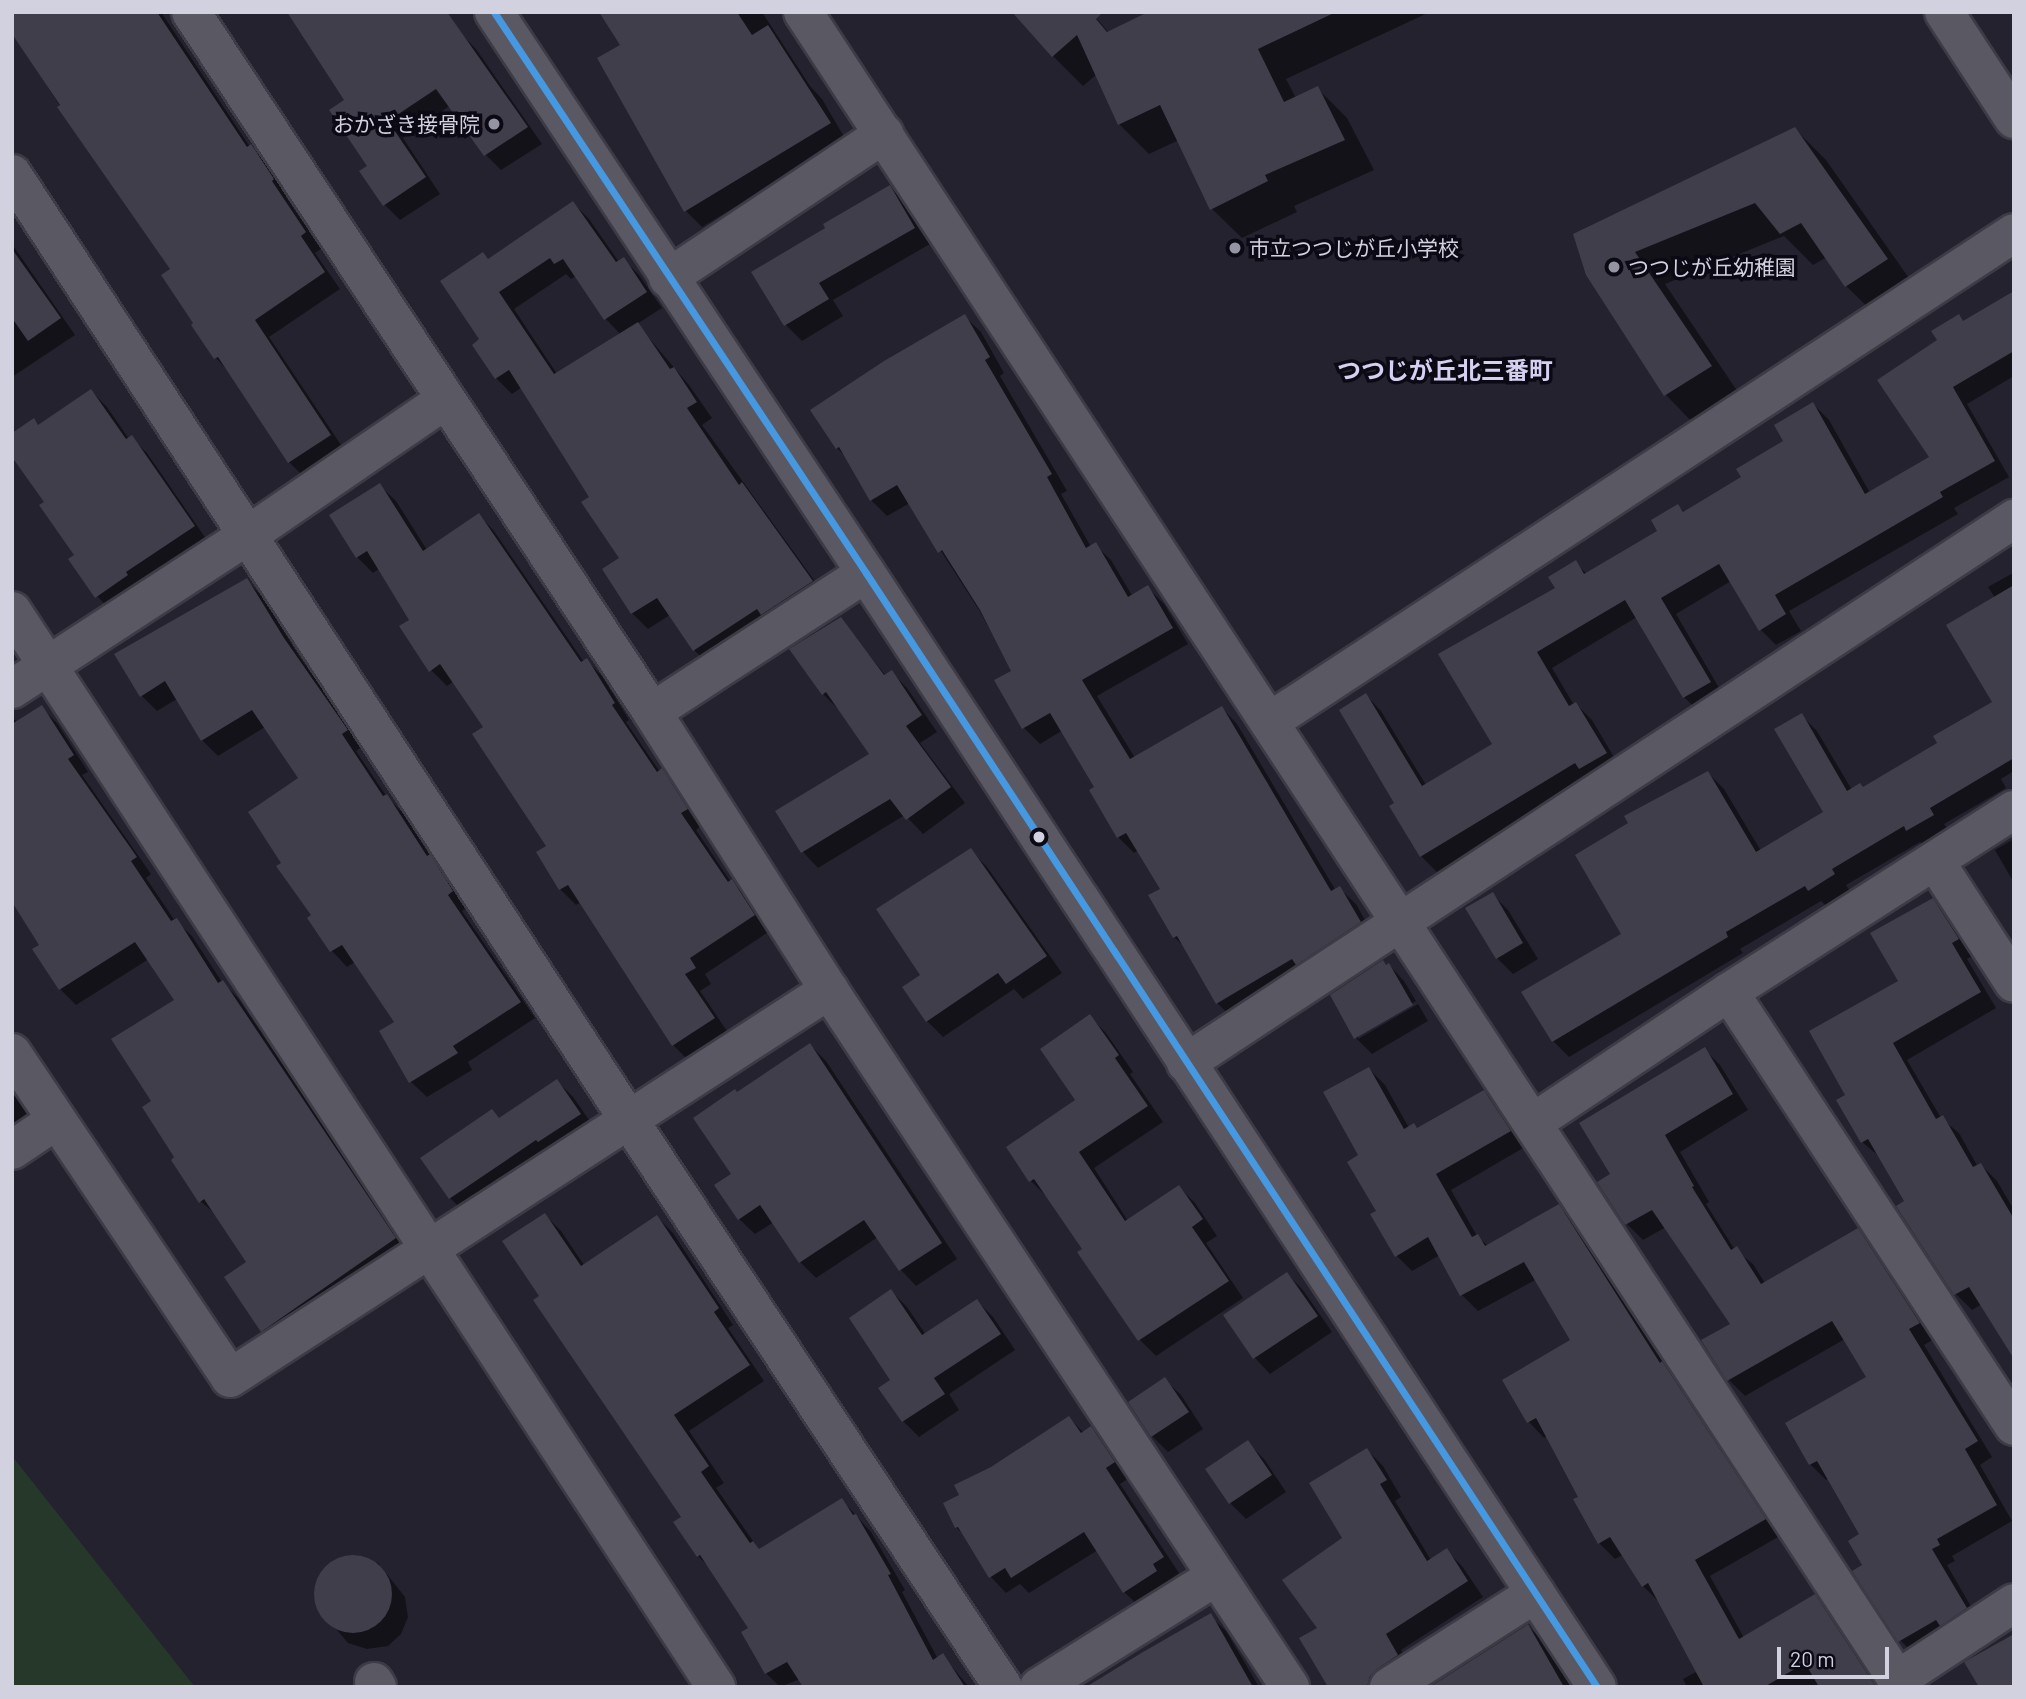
<!DOCTYPE html>
<html>
<head>
<meta charset="utf-8">
<style>
  body { margin:0 }
  #map { position:relative; width:2026px; height:1699px; overflow:hidden; background:#24222f; font-family:Barlow,"Noto Sans JP",sans-serif }
  div>[style] { position:absolute }
  .green>* { inset:0; background:#26382a }
  .shadow>* { inset:0; background:#0007 }
  .building>* { inset:0; background:#403e4a }
  .round { border-radius:50% }
  .roads { filter:drop-shadow(2px 0 #3d3c46) drop-shadow(-2px 0 #3d3c46) drop-shadow(0 2px #3d3c46) drop-shadow(0 -2px #3d3c46) }
  .minor>* { height:38px; margin:-19px; padding:0 19px; transform-origin:19px; border-radius:19px; background:#5a5963 }
  .tertiary>* { height:38px; margin:-19px; padding:0 19px; transform-origin:19px; border-radius:19px; background:#5a5963 }
  .bus-1>* { height:7px; margin:-3.5px; padding:0 3.5px; transform-origin:3.5px; border-radius:3.5px; background:#4699e1 }
  .dots>* { width:19px; height:19px; translate:-50% -50%; box-sizing:border-box; border:4px solid #0b0913; border-radius:50% }
  span { translate:-50% -50%; white-space:nowrap; text-align:center; line-height:1.15; -webkit-text-stroke:7px #0b0913; paint-order:stroke }
  .poi-label { font-size:21px; color:#d2d1e0 }
  .right { translate:-100% -50%; text-align:right }
  .left { translate:0 -50%; text-align:left }
  .quarter-label { font-size:24px; color:#d4d0ef; font-weight:700 }
  .frame { position:absolute; inset:0; border:14px solid #d2d1e0; pointer-events:none }
  .scale { position:absolute; left:1777px; top:1647px; width:112px; height:32px; box-sizing:border-box; border:4px solid #d2d1e0; border-top:0; padding-left:9px; font-size:21px; line-height:24px; white-space:nowrap; color:#d2d1e0; -webkit-text-stroke:5px #0b0913; paint-order:stroke }
</style>
</head>
<body>
<div id="map">
  <div class="green">
    <div style="clip-path:polygon(12px 1456px,195px 1687px,12px 1687px)"></div>
  </div>
  <div class="shadow">
    <div style="clip-path:polygon(12px 12px,161px 12px,250px 147px,266px 162px,289px 196px,286px 197px,321px 249px,315px 253px,340px 289px,269px 337px,345px 451px,305px 478px,289px 462px,229px 372px,216px 358px,193px 325px,196px 323px,172px 270px,82px 141px,12px 30px)"></div>
    <div style="clip-path:polygon(673px 12px,762px 12px,810px 86px,822px 99px,846px 140px,702px 227px,686px 211px)"></div>
    <div style="clip-path:polygon(1091px 12px,1109px 33px,1152px 12px,1430px 12px,1286px 79px,1296px 98px,1317px 88px,1347px 118px,1374px 170px,1294px 206px,1297px 212px,1242px 238px,1212px 209px,1179px 140px,1149px 154px,1119px 124px,1097px 74px,1083px 86px,1053px 56px)"></div>
    <div style="clip-path:polygon(460px 33px,476px 49px,542px 144px,501px 170px,486px 155px,451px 105px,403px 138px,440px 194px,400px 220px,384px 204px,369px 166px,332px 110px)"></div>
    <div style="clip-path:polygon(1795px 129px,1826px 160px,1918px 291px,1878px 317px,1846px 286px,1827px 257px,1813px 265px,1784px 236px,1665px 284px,1742px 398px,1697px 427px,1666px 395px,1588px 274px)"></div>
    <div style="clip-path:polygon(890px 187px,906px 203px,930px 244px,833px 300px,843px 316px,802px 341px,786px 325px,753px 273px)"></div>
    <div style="clip-path:polygon(evenodd,573px 203px,589px 219px,619px 262px,623px 259px,639px 275px,662px 308px,637px 324px,689px 385px,712px 418px,702px 425px,827px 598px,710px 666px,694px 650px,670px 615px,648px 629px,632px 613px,604px 570px,622px 558px,591px 497px,562px 454px,565px 452px,522px 387px,512px 394px,496px 378px,474px 345px,482px 340px,489px 260px,573px 203px,566px 274px,571px 279px,576px 276px,606px 319px,621px 335px,557px 374px,514px 309px,566px 274px)"></div>
    <div style="clip-path:polygon(12px 244px,75px 335px,12px 377px)"></div>
    <div style="clip-path:polygon(2014px 293px,2014px 376px,1967px 404px,2009px 477px,1954px 508px,1958px 514px,1789px 611px,1801px 631px,1776px 645px,1760px 629px,1731px 581px,1676px 614px,1725px 698px,1700px 713px,1684px 697px,1637px 617px,1552px 668px,1574px 705px,1576px 704px,1592px 720px,1621px 769px,1591px 778px,1437px 872px,1421px 856px,1397px 804px,1366px 695px,1381px 711px,1426px 785px,1494px 745px,1557px 589px,1575px 563px,1587px 574px,1660px 532px,1678px 506px,1685px 513px,1743px 478px,1786px 441px,1813px 404px,1829px 420px,1870px 493px,1931px 458px,1939px 341px,1959px 317px,1965px 323px)"></div>
    <div style="clip-path:polygon(965px 317px,981px 332px,1004px 373px,1000px 376px,1067px 491px,1061px 494px,1091px 547px,1095px 545px,1111px 560px,1133px 597px,1148px 588px,1164px 604px,1188px 644px,1097px 696px,1135px 758px,1222px 708px,1237px 724px,1336px 891px,1340px 889px,1356px 904px,1375px 938px,1233px 1018px,1217px 1003px,1186px 948px,1174px 937px,1162px 889px,1139px 850px,1134px 853px,1118px 837px,1097px 788px,1063px 730px,1040px 744px,1024px 728px,997px 681px,1013px 671px,979px 610px,910px 503px,887px 516px,871px 500px,847px 458px,837px 448px)"></div>
    <div style="clip-path:polygon(91px 391px,107px 407px,129px 439px,131px 438px,147px 453px,209px 543px,112px 612px,97px 596px,46px 502px,34px 421px,39px 426px)"></div>
    <div style="clip-path:polygon(380px 486px,396px 501px,427px 550px,479px 515px,494px 531px,584px 662px,586px 660px,602px 676px,629px 720px,626px 722px,660px 772px,678px 786px,702px 825px,696px 830px,731px 882px,748px 897px,770px 931px,705px 974px,711px 984px,700px 991px,729px 1034px,689px 1061px,673px 1045px,581px 902px,576px 905px,560px 889px,549px 847px,485px 727px,454px 681px,447px 686px,431px 670px,411px 621px,379px 569px,373px 573px,357px 557px)"></div>
    <div style="clip-path:polygon(2013px 573px,2014px 771px,2001px 779px,2006px 788px,1944px 824px,1949px 831px,1924px 846px,1920px 842px,1846px 885px,1850px 891px,1825px 905px,1821px 901px,1740px 949px,1743px 953px,1569px 1057px,1553px 1041px,1624px 934px,1708px 773px,1724px 789px,1761px 851px,1825px 813px,1801px 715px,1817px 731px,1852px 790px,1864px 789px,1940px 744px,1994px 702px,1995px 598px,1988px 587px)"></div>
    <div style="clip-path:polygon(246px 580px,262px 596px,299px 656px,363px 746px,356px 751px,387px 797px,402px 812px,433px 860px,445px 872px,468px 907px,462px 911px,535px 1018px,468px 1062px,472px 1070px,427px 1097px,411px 1082px,397px 1023px,355px 962px,347px 967px,332px 951px,309px 918px,314px 915px,284px 863px,301px 778px,265px 727px,218px 756px,202px 740px,177px 699px,157px 711px,141px 695px)"></div>
    <div style="clip-path:polygon(840px 619px,886px 676px,891px 672px,907px 688px,937px 732px,920px 743px,965px 803px,923px 834px,905px 815px,818px 868px,803px 852px,871px 754px,839px 710px,823px 694px)"></div>
    <div style="clip-path:polygon(42px 708px,57px 723px,88px 772px,82px 775px,151px 874px,146px 878px,175px 921px,192px 936px,222px 982px,238px 998px,411px 1255px,278px 1346px,263px 1331px,248px 1262px,218px 1216px,200px 1201px,177px 1158px,153px 1101px,176px 1001px,149px 959px,76px 1005px,60px 989px,41px 945px,12px 898px,12px 717px,18px 723px)"></div>
    <div style="clip-path:polygon(2014px 839px,2014px 883px,1995px 850px)"></div>
    <div style="clip-path:polygon(971px 851px,987px 867px,1062px 973px,1023px 999px,1014px 989px,943px 1037px,927px 1021px,922px 976px)"></div>
    <div style="clip-path:polygon(1492px 894px,1508px 910px,1538px 959px,1513px 974px,1497px 958px)"></div>
    <div style="clip-path:polygon(1932px 900px,1948px 916px,1974px 955px,1967px 959px,1996px 1008px,1907px 1060px,1941px 1118px,1959px 1133px,1978px 1167px,1981px 1165px,1997px 1181px,2014px 1210px,2014px 1350px,1982px 1304px,1972px 1310px,1956px 1294px,1898px 1207px,1907px 1202px,1880px 1157px,1862px 1142px,1848px 1096px,1900px 981px)"></div>
    <div style="clip-path:polygon(1389px 965px,1404px 981px,1416px 1001px,1358px 1035px,1358px 1039px,1418px 1004px,1428px 1021px,1372px 1054px,1356px 1038px)"></div>
    <div style="clip-path:polygon(1090px 1017px,1106px 1033px,1133px 1072px,1130px 1074px,1163px 1122px,1094px 1168px,1128px 1221px,1179px 1187px,1195px 1203px,1217px 1236px,1206px 1243px,1243px 1298px,1156px 1356px,1140px 1340px,1079px 1252px,1084px 1249px,1047px 1197px,1031px 1181px,1077px 1101px)"></div>
    <div style="clip-path:polygon(810px 1045px,826px 1061px,957px 1259px,916px 1286px,901px 1270px,878px 1237px,816px 1278px,800px 1262px,774px 1222px,755px 1234px,739px 1219px,733px 1174px,738px 1094px)"></div>
    <div style="clip-path:polygon(1704px 1049px,1720px 1065px,1748px 1110px,1680px 1152px,1709px 1202px,1706px 1204px,1735px 1250px,1753px 1264px,1765px 1283px,1858px 1230px,1873px 1246px,1934px 1339px,1924px 1345px,1992px 1457px,1980px 1465px,2012px 1521px,1952px 1556px,1955px 1561px,1947px 1565px,1981px 1624px,1916px 1656px,1900px 1640px,1865px 1566px,1862px 1535px,1829px 1478px,1826px 1480px,1810px 1464px,1868px 1378px,1845px 1339px,1745px 1396px,1729px 1380px,1732px 1324px,1666px 1227px,1643px 1240px,1627px 1224px,1599px 1182px,1612px 1175px)"></div>
    <div style="clip-path:polygon(1369px 1069px,1385px 1085px,1409px 1128px,1414px 1125px,1418px 1129px,1484px 1092px,1500px 1108px,1525px 1147px,1451px 1190px,1477px 1236px,1488px 1246px,1558px 1206px,1574px 1222px,1668px 1369px,1678px 1380px,1780px 1536px,1710px 1576px,1744px 1638px,1814px 1596px,1830px 1612px,1879px 1687px,1687px 1687px,1683px 1679px,1698px 1671px,1659px 1602px,1643px 1586px,1623px 1555px,1615px 1559px,1599px 1543px,1580px 1497px,1547px 1436px,1544px 1438px,1529px 1422px,1573px 1341px,1537px 1279px,1478px 1311px,1462px 1295px,1440px 1255px,1412px 1271px,1396px 1255px,1378px 1211px)"></div>
    <div style="clip-path:polygon(557px 1081px,573px 1097px,596px 1130px,466px 1214px,450px 1198px,500px 1119px)"></div>
    <div style="clip-path:polygon(12px 1087px,41px 1130px,12px 1149px)"></div>
    <div style="clip-path:polygon(545px 1215px,561px 1231px,584px 1265px,657px 1217px,673px 1233px,733px 1325px,728px 1328px,764px 1381px,689px 1431px,724px 1483px,716px 1488px,760px 1551px,842px 1500px,871px 1532px,905px 1590px,902px 1592px,938px 1659px,943px 1656px,969px 1687px,806px 1687px,800px 1679px,780px 1687px,766px 1673px,751px 1628px,712px 1570px,698px 1556px,683px 1517px,541px 1297px)"></div>
    <div style="clip-path:polygon(1287px 1274px,1303px 1290px,1332px 1332px,1270px 1374px,1255px 1358px,1226px 1315px)"></div>
    <div style="clip-path:polygon(891px 1291px,907px 1307px,926px 1335px,977px 1301px,993px 1317px,1015px 1350px,949px 1394px,959px 1410px,919px 1437px,903px 1421px,881px 1388px,893px 1380px)"></div>
    <div style="clip-path:polygon(1165px 1380px,1181px 1395px,1203px 1429px,1168px 1452px,1152px 1436px,1130px 1402px)"></div>
    <div style="clip-path:polygon(1069px 1418px,1084px 1433px,1091px 1428px,1107px 1444px,1129px 1478px,1120px 1484px,1179px 1573px,1168px 1581px,1172px 1587px,1140px 1607px,1124px 1592px,1098px 1550px,1029px 1593px,1020px 1584px,1006px 1593px,991px 1577px,966px 1537px,956px 1527px,962px 1495px,992px 1469px)"></div>
    <div style="clip-path:polygon(1248px 1443px,1264px 1459px,1286px 1492px,1246px 1519px,1230px 1503px)"></div>
    <div style="clip-path:polygon(1367px 1450px,1383px 1466px,1401px 1497px,1395px 1501px,1431px 1560px,1447px 1551px,1462px 1566px,1483px 1597px,1401px 1650px,1413px 1672px,1393px 1687px,1333px 1687px,1320px 1628px)"></div>
    <div style="clip-path:polygon(356px 1555px,378px 1563px,405px 1597px,408px 1617px,401px 1634px,388px 1646px,367px 1649px,348px 1643px,320px 1610px,315px 1591px,321px 1573px,333px 1562px)"></div>
    <div style="clip-path:polygon(1210px 1616px,1226px 1631px,1259px 1687px,1089px 1687px)"></div>
    <div style="clip-path:polygon(1528px 1626px,1544px 1642px,1571px 1687px,1433px 1687px)"></div>
  </div>
  <div class="building">
    <div style="clip-path:polygon(12px 12px,157px 12px,247px 147px,251px 144px,274px 179px,272px 181px,306px 232px,301px 236px,325px 272px,255px 320px,331px 435px,288px 463px,218px 357px,214px 359px,191px 325px,193px 323px,161px 275px,170px 269px,57px 107px,60px 105px,12px 34px)"></div>
    <div style="clip-path:polygon(287px 12px,447px 12px,528px 127px,484px 156px,436px 89px,388px 121px,426px 177px,383px 206px,359px 171px,367px 166px,329px 110px,344px 100px)"></div>
    <div style="clip-path:polygon(599px 12px,737px 12px,752px 35px,768px 25px,831px 123px,684px 212px,597px 58px,620px 45px)"></div>
    <div style="clip-path:polygon(1012px 12px,1103px 12px,1096px 19px,1107px 32px,1148px 12px,1336px 12px,1258px 49px,1284px 102px,1318px 86px,1345px 140px,1265px 175px,1268px 181px,1210px 210px,1160px 105px,1118px 125px,1077px 35px,1052px 57px)"></div>
    <div style="clip-path:polygon(1795px 127px,1888px 259px,1845px 287px,1801px 223px,1780px 234px,1755px 203px,1635px 252px,1712px 366px,1664px 396px,1586px 275px,1573px 234px)"></div>
    <div style="clip-path:polygon(890px 185px,915px 228px,819px 283px,829px 299px,784px 326px,751px 272px,825px 228px,823px 224px)"></div>
    <div style="clip-path:polygon(573px 201px,616px 262px,624px 257px,647px 292px,604px 320px,563px 259px,554px 264px,550px 258px,499px 292px,554px 374px,638px 322px,670px 369px,674px 367px,697px 402px,687px 408px,739px 485px,742px 482px,813px 581px,761px 615px,757px 609px,693px 651px,657px 598px,631px 614px,602px 569px,619px 558px,581px 502px,589px 497px,509px 370px,495px 379px,472px 345px,479px 339px,440px 281px,483px 252px,488px 259px)"></div>
    <div style="clip-path:polygon(12px 249px,61px 318px,28px 341px,12px 318px)"></div>
    <div style="clip-path:polygon(2014px 291px,2014px 351px,1953px 387px,1995px 461px,1940px 492px,1943px 497px,1775px 595px,1786px 614px,1759px 631px,1719px 564px,1661px 598px,1711px 682px,1683px 698px,1625px 600px,1537px 652px,1569px 706px,1576px 702px,1607px 753px,1579px 769px,1575px 763px,1420px 857px,1389px 806px,1394px 803px,1339px 710px,1366px 693px,1422px 786px,1492px 744px,1438px 654px,1555px 588px,1548px 577px,1576px 560px,1584px 574px,1657px 531px,1651px 520px,1678px 504px,1683px 512px,1741px 477px,1736px 469px,1783px 441px,1774px 425px,1813px 402px,1865px 494px,1929px 457px,1877px 380px,1937px 340px,1931px 331px,1959px 314px,1963px 321px)"></div>
    <div style="clip-path:polygon(965px 314px,990px 357px,985px 360px,1052px 474px,1047px 477px,1086px 548px,1096px 542px,1128px 597px,1148px 585px,1173px 628px,1082px 680px,1130px 759px,1222px 706px,1331px 891px,1340px 886px,1361px 922px,1296px 965px,1292px 959px,1216px 1004px,1177px 936px,1173px 938px,1148px 895px,1160px 889px,1126px 833px,1117px 838px,1089px 790px,1094px 787px,1050px 713px,1022px 729px,994px 680px,1011px 671px,980px 610px,942px 550px,938px 553px,897px 485px,870px 501px,839px 447px,836px 449px,810px 410px,884px 361px)"></div>
    <div style="clip-path:polygon(91px 389px,126px 439px,132px 435px,195px 526px,126px 572px,128px 575px,95px 598px,68px 559px,74px 555px,39px 505px,44px 502px,12px 457px,12px 433px,34px 418px,38px 425px)"></div>
    <div style="clip-path:polygon(380px 483px,423px 551px,479px 513px,581px 662px,587px 658px,615px 703px,612px 705px,657px 772px,662px 768px,688px 809px,681px 813px,728px 882px,732px 879px,755px 915px,690px 958px,696px 968px,685px 974px,715px 1018px,672px 1046px,568px 885px,559px 890px,536px 852px,546px 846px,472px 734px,483px 727px,440px 664px,429px 672px,399px 626px,409px 620px,367px 551px,356px 558px,329px 515px)"></div>
    <div style="clip-path:polygon(247px 578px,284px 638px,348px 730px,342px 734px,383px 796px,387px 794px,427px 856px,430px 854px,453px 891px,448px 895px,521px 1002px,453px 1046px,458px 1053px,409px 1083px,379px 1031px,394px 1022px,342px 945px,330px 952px,307px 918px,311px 915px,276px 866px,281px 863px,248px 812px,298px 778px,252px 710px,201px 741px,165px 681px,140px 697px,114px 654px)"></div>
    <div style="clip-path:polygon(2014px 585px,2014px 758px,1930px 808px,1934px 815px,1906px 831px,1904px 826px,1832px 869px,1835px 874px,1808px 891px,1805px 886px,1726px 932px,1728px 937px,1552px 1042px,1521px 992px,1621px 934px,1575px 855px,1628px 823px,1624px 816px,1708px 771px,1756px 852px,1823px 812px,1774px 729px,1802px 713px,1847px 791px,1860px 783px,1863px 787px,1937px 743px,1933px 736px,1992px 702px,1946px 625px)"></div>
    <div style="clip-path:polygon(841px 617px,884px 675px,892px 670px,922px 715px,906px 726px,951px 787px,906px 820px,890px 799px,801px 853px,775px 811px,869px 754px,826px 692px,822px 695px,789px 649px)"></div>
    <div style="clip-path:polygon(42px 705px,74px 755px,68px 759px,137px 857px,131px 861px,171px 921px,177px 918px,218px 983px,223px 980px,396px 1238px,261px 1332px,224px 1277px,246px 1262px,204px 1199px,199px 1203px,171px 1160px,174px 1157px,142px 1107px,151px 1101px,111px 1039px,174px 1000px,135px 942px,59px 990px,32px 949px,39px 945px,12px 902px,12px 724px)"></div>
    <div style="clip-path:polygon(971px 848px,1047px 956px,1006px 984px,998px 973px,926px 1022px,902px 987px,920px 975px,876px 909px)"></div>
    <div style="clip-path:polygon(1493px 892px,1523px 943px,1496px 959px,1465px 908px)"></div>
    <div style="clip-path:polygon(1933px 898px,1959px 939px,1952px 943px,1981px 992px,1893px 1043px,1936px 1119px,1943px 1115px,1973px 1167px,1981px 1163px,2014px 1219px,2014px 1359px,1969px 1287px,1954px 1295px,1896px 1206px,1904px 1201px,1868px 1139px,1861px 1143px,1836px 1100px,1845px 1095px,1809px 1031px,1898px 981px,1870px 933px)"></div>
    <div style="clip-path:polygon(1383px 960px,1386px 965px,1389px 963px,1413px 1005px,1354px 1039px,1330px 995px)"></div>
    <div style="clip-path:polygon(1090px 1014px,1119px 1055px,1115px 1058px,1148px 1106px,1079px 1152px,1125px 1221px,1179px 1185px,1203px 1219px,1192px 1227px,1229px 1281px,1138px 1341px,1077px 1252px,1082px 1249px,1034px 1179px,1029px 1182px,1006px 1147px,1075px 1100px,1040px 1049px)"></div>
    <div style="clip-path:polygon(810px 1043px,942px 1243px,899px 1271px,864px 1220px,799px 1263px,760px 1205px,738px 1220px,714px 1185px,731px 1174px,693px 1118px,735px 1089px,737px 1092px)"></div>
    <div style="clip-path:polygon(1705px 1047px,1733px 1094px,1665px 1135px,1694px 1186px,1692px 1187px,1731px 1250px,1737px 1246px,1761px 1284px,1858px 1228px,1920px 1323px,1909px 1329px,1978px 1441px,1965px 1449px,1997px 1505px,1937px 1539px,1940px 1545px,1932px 1549px,1967px 1608px,1940px 1626px,1936px 1620px,1898px 1642px,1852px 1571px,1862px 1565px,1848px 1541px,1859px 1534px,1817px 1461px,1809px 1465px,1785px 1423px,1866px 1377px,1832px 1321px,1727px 1381px,1701px 1340px,1730px 1324px,1652px 1210px,1625px 1225px,1597px 1182px,1610px 1174px,1579px 1123px)"></div>
    <div style="clip-path:polygon(1369px 1067px,1404px 1129px,1414px 1123px,1417px 1128px,1484px 1090px,1511px 1131px,1436px 1174px,1472px 1237px,1478px 1234px,1485px 1246px,1559px 1204px,1660px 1363px,1662px 1361px,1766px 1519px,1695px 1560px,1739px 1639px,1815px 1594px,1876px 1687px,1819px 1687px,1805px 1663px,1764px 1687px,1704px 1687px,1648px 1583px,1642px 1587px,1610px 1537px,1598px 1544px,1573px 1499px,1578px 1497px,1536px 1418px,1527px 1423px,1502px 1380px,1570px 1340px,1524px 1262px,1460px 1296px,1428px 1237px,1395px 1257px,1370px 1214px,1376px 1211px,1347px 1162px,1358px 1155px,1323px 1092px)"></div>
    <div style="clip-path:polygon(557px 1079px,581px 1114px,538px 1142px,536px 1140px,449px 1199px,420px 1158px,492px 1109px,499px 1118px)"></div>
    <div style="clip-path:polygon(545px 1213px,581px 1266px,657px 1215px,719px 1308px,714px 1312px,750px 1365px,674px 1415px,709px 1466px,701px 1472px,750px 1543px,753px 1541px,759px 1549px,842px 1498px,853px 1515px,856px 1514px,891px 1574px,888px 1575px,933px 1660px,943px 1653px,965px 1687px,803px 1687px,787px 1662px,765px 1674px,741px 1632px,748px 1628px,700px 1555px,697px 1557px,673px 1522px,681px 1517px,533px 1300px,539px 1296px,502px 1241px)"></div>
    <div style="clip-path:polygon(1287px 1272px,1318px 1316px,1253px 1359px,1223px 1315px)"></div>
    <div style="clip-path:polygon(891px 1289px,922px 1335px,977px 1299px,1001px 1334px,934px 1378px,945px 1394px,902px 1422px,878px 1388px,890px 1380px,849px 1318px)"></div>
    <div style="clip-path:polygon(1165px 1377px,1189px 1412px,1151px 1437px,1128px 1402px)"></div>
    <div style="clip-path:polygon(1069px 1416px,1081px 1433px,1091px 1426px,1115px 1462px,1106px 1468px,1164px 1557px,1153px 1564px,1157px 1571px,1123px 1593px,1084px 1532px,1011px 1578px,1005px 1568px,989px 1578px,958px 1527px,955px 1528px,943px 1503px,959px 1495px,954px 1485px,991px 1467px)"></div>
    <div style="clip-path:polygon(1248px 1440px,1272px 1475px,1229px 1504px,1205px 1469px)"></div>
    <div style="clip-path:polygon(1367px 1448px,1387px 1480px,1380px 1484px,1427px 1561px,1447px 1548px,1468px 1581px,1386px 1634px,1398px 1655px,1377px 1669px,1370px 1676px,1367px 1687px,1328px 1687px,1299px 1638px,1317px 1628px,1282px 1580px,1342px 1538px,1309px 1483px)"></div>
    <div class="round" style="left:314px;top:1555px;width:78px;height:78px"></div>
    <div style="clip-path:polygon(1211px 1613px,1253px 1687px,1086px 1687px,1143px 1652px)"></div>
    <div style="clip-path:polygon(1528px 1624px,1564px 1687px,1430px 1687px,1524px 1627px)"></div>
    <div style="clip-path:polygon(2014px 1634px,2014px 1687px,1979px 1687px,1964px 1662px)"></div>
  </div>
  <div class="roads">
    <div class="minor">
      <div style="left:191px;top:12px;width:838px;rotate:56.63deg"></div>
      <div style="left:652px;top:712px;width:330px;rotate:57.5deg"></div>
      <div style="left:829px;top:990px;width:836px;rotate:56.52deg"></div>
      <div style="left:803px;top:12px;width:2003px;rotate:56.73deg"></div>
      <div style="left:1944px;top:12px;width:128px;rotate:56.8deg"></div>
      <div style="left:12px;top:174px;width:1129px;rotate:56.89deg"></div>
      <div style="left:629px;top:1120px;width:679px;rotate:56.59deg"></div>
      <div style="left:668px;top:278px;width:260px;rotate:-33.7deg"></div>
      <div style="left:12px;top:611px;width:1286px;rotate:56.8deg"></div>
      <div style="left:12px;top:689px;width:282px;rotate:-33.1deg"></div>
      <div style="left:248px;top:535px;width:239px;rotate:-34.4deg"></div>
      <div style="left:652px;top:712px;width:255px;rotate:-33deg"></div>
      <div style="left:1269px;top:722px;width:891px;rotate:-33.28deg"></div>
      <div style="left:1935px;top:861px;width:145px;rotate:57.1deg"></div>
      <div style="left:1729px;top:992px;width:519px;rotate:56.71deg"></div>
      <div style="left:12px;top:1053px;width:391px;rotate:56.1deg"></div>
      <div style="left:230px;top:1378px;width:714px;rotate:-32.93deg"></div>
      <div style="left:1186px;top:1063px;width:991px;rotate:-33.31deg"></div>
      <div style="left:1534px;top:1122px;width:234px;rotate:-33.7deg"></div>
      <div style="left:1729px;top:992px;width:338px;rotate:-32.6deg"></div>
      <div style="left:12px;top:1150px;width:52px;rotate:-34deg"></div>
      <div style="left:1897px;top:1680px;width:140px;rotate:-33.3deg"></div>
      <div style="left:374px;top:1682px;width:6px;rotate:59deg"></div>
      <div style="left:1039px;top:1687px;width:208px;rotate:-32deg"></div>
      <div style="left:1389px;top:1687px;width:174px;rotate:-32.6deg"></div>
    </div>
    <div class="tertiary">
      <div style="left:494px;top:12px;width:673px;rotate:56.45deg"></div>
      <div style="left:866px;top:573px;width:1332px;rotate:56.73deg"></div>
    </div>
  </div>
  <div class="bus-1">
    <div style="left:494px;top:12px;width:673px;rotate:56.45deg"></div>
    <div style="left:866px;top:573px;width:1332px;rotate:56.73deg"></div>
  </div>
  <div class="dots">
    <div style="left:494px;top:124px;background:#9594a2"></div>
    <div style="left:1235px;top:248px;background:#9594a2"></div>
    <div style="left:1614px;top:267px;background:#9594a2"></div>
    <div style="left:1039px;top:837px;background:#d2d1e0"></div>
  </div>
  <div class="poi-label">
    <span class="right" style="left:480px;top:124px">おかざき接骨院</span>
    <span class="left" style="left:1249px;top:248px">市立つつじが丘小学校</span>
    <span class="left" style="left:1628px;top:267px">つつじが丘幼稚園</span>
  </div>
  <div class="quarter-label">
    <span style="left:1445px;top:370px">つつじが丘北三番町</span>
  </div>
  <div class="frame"></div>
  <div class="scale">20 m</div>
</div>
</body>
</html>
